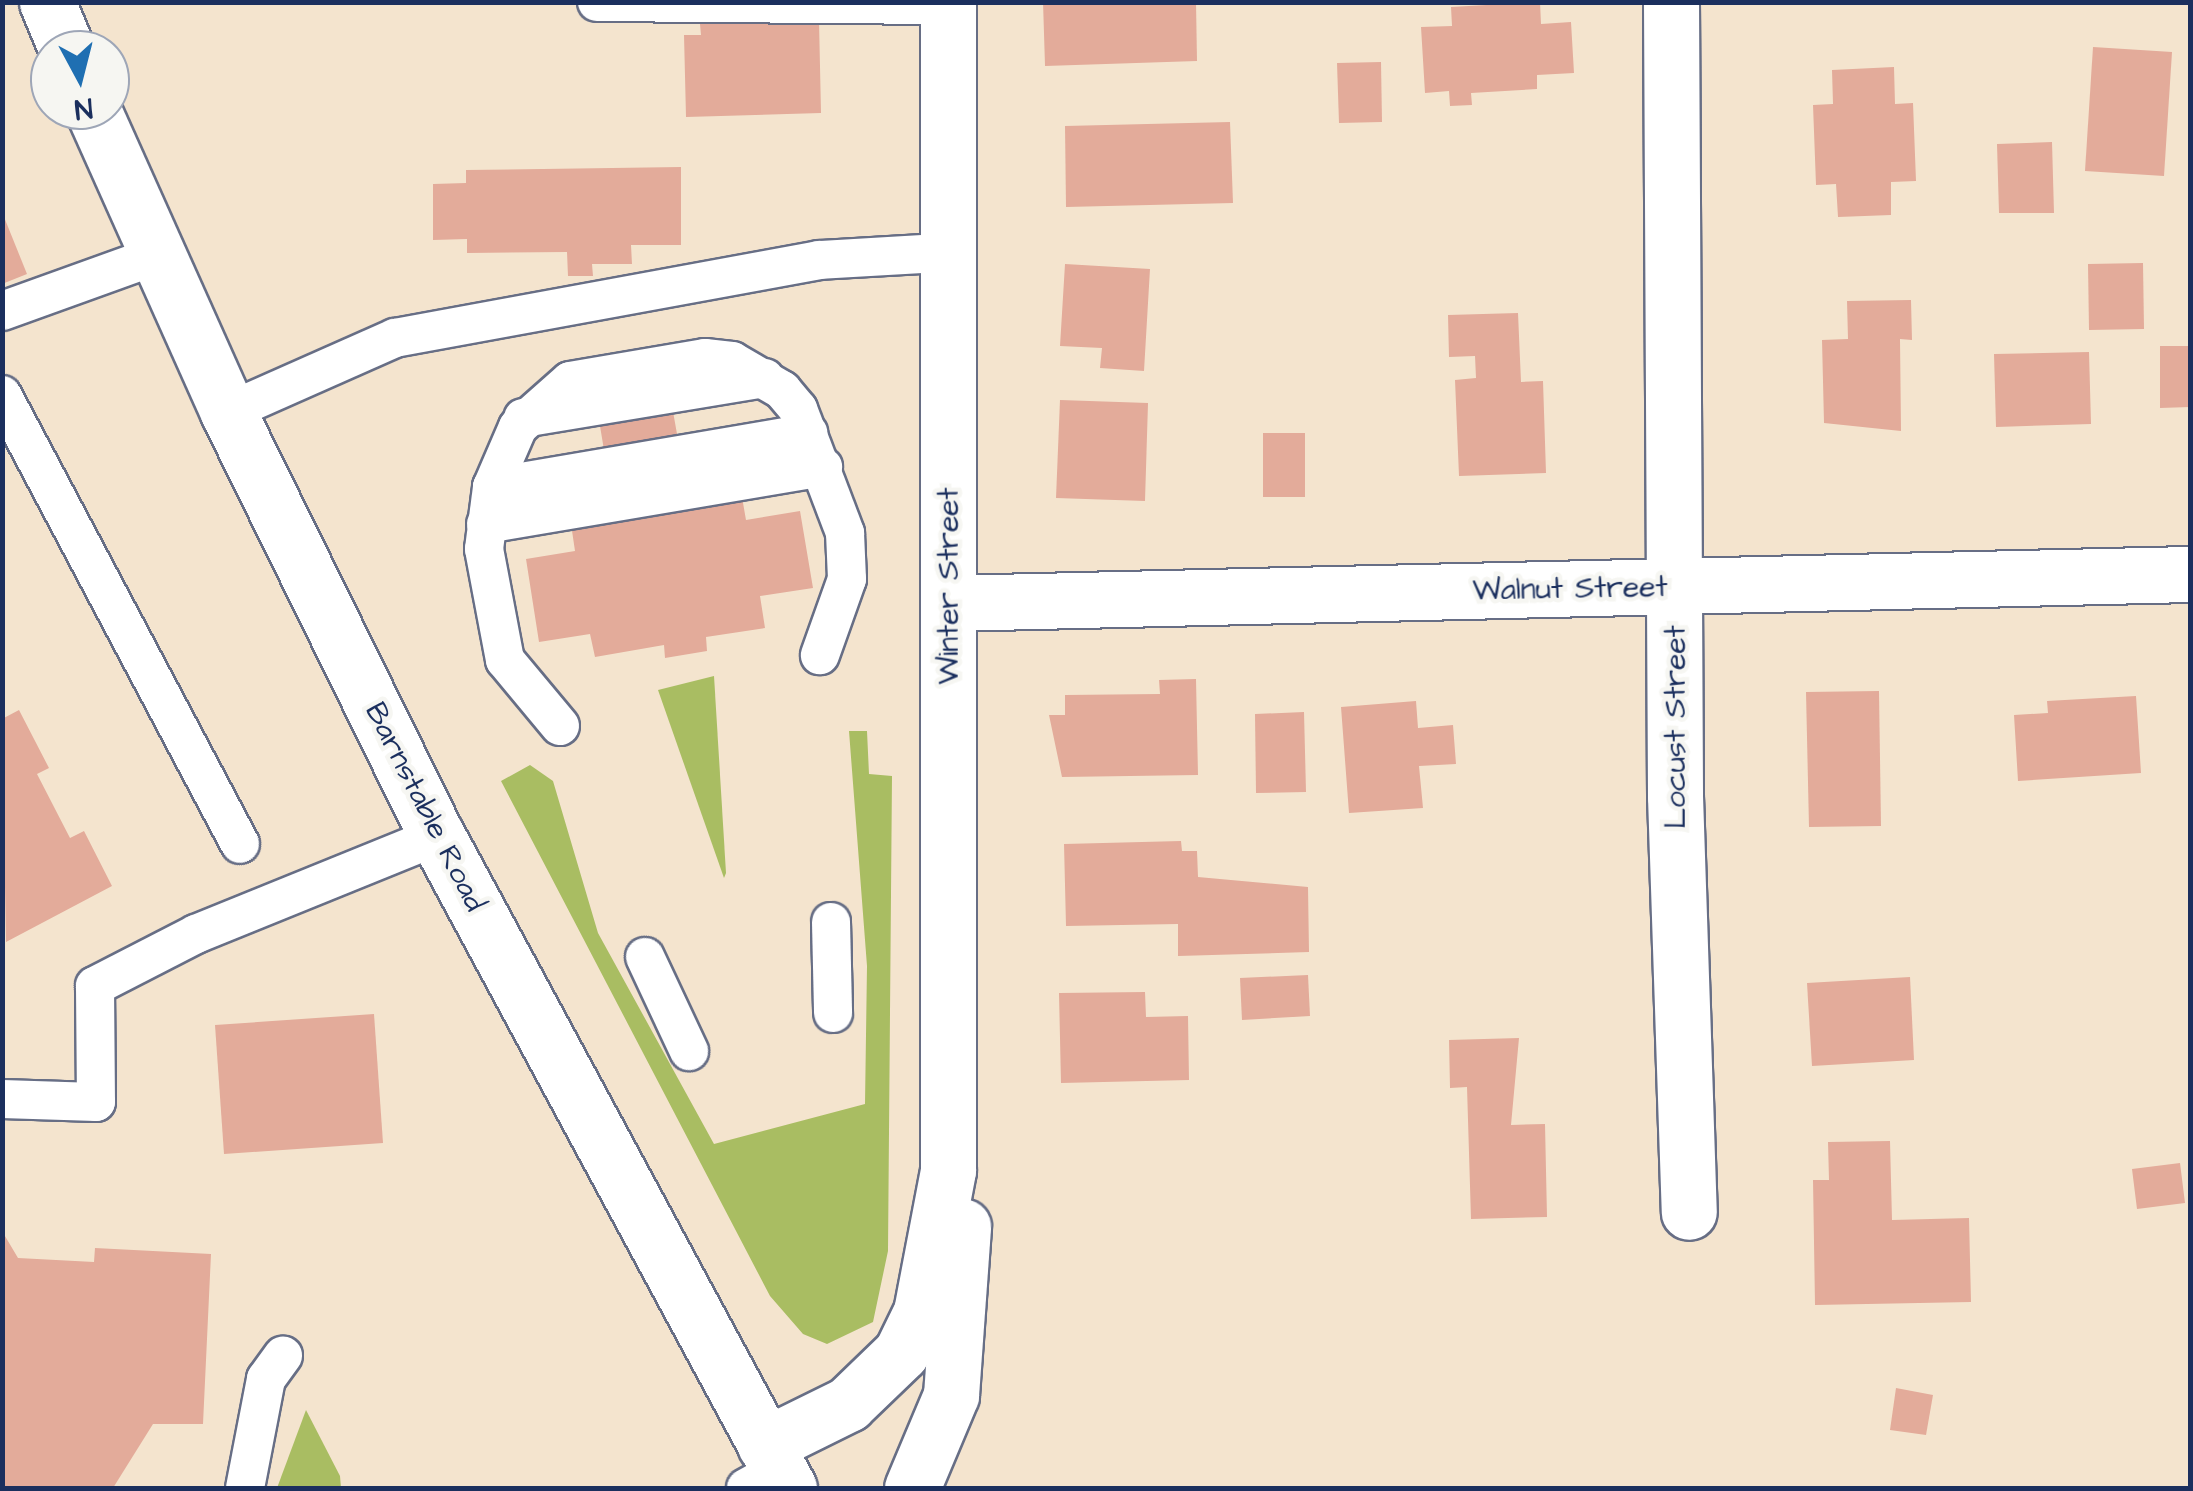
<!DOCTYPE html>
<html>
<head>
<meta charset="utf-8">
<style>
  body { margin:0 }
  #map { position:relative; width:2193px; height:1491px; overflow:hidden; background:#f4e4ce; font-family:"Architects Daughter",sans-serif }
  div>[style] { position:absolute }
  .green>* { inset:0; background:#a9bd62 }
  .building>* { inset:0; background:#e3ab9a }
  .roads { filter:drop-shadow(2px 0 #676e85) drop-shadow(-2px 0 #676e85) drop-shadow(0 2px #676e85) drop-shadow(0 -2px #676e85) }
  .lane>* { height:38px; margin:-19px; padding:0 19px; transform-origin:19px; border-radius:19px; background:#fff }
  .street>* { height:55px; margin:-27.5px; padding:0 27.5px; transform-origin:27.5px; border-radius:27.5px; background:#fff }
  .secondary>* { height:55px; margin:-27.5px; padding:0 27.5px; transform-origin:27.5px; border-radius:27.5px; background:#fff }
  span { translate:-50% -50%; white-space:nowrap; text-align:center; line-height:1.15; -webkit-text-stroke:9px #f6f6f2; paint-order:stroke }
  .street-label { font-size:30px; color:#1b2f5e }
  .frame { position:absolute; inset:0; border:5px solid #1b2f5e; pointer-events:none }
  .north { position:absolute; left:30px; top:30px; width:100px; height:100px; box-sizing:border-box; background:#f6f6f2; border:2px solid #9ea6b7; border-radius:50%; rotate:173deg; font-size:28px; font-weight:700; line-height:40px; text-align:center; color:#1b2f5e }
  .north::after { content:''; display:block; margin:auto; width:35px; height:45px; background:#1f6fb2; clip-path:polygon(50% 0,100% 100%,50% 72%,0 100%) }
</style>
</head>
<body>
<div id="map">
  <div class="green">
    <div style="clip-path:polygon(714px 676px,726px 873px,724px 878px,658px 690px)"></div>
    <div style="clip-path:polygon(849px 731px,867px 731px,869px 774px,892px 776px,888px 1251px,873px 1322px,827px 1344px,803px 1334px,770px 1296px,501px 781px,530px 765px,553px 781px,598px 933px,714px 1144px,865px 1104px,867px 966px)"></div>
    <div style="clip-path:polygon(306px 1410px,340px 1476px,341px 1488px,277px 1488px)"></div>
  </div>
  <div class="building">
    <div style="clip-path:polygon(1043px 2px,1196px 2px,1197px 61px,1045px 66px)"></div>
    <div style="clip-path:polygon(1540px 2px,1541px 24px,1571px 22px,1574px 73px,1537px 75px,1537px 89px,1471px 93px,1472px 105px,1450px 106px,1449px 91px,1425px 93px,1421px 27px,1452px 26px,1451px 7px)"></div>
    <div style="clip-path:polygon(819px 20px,821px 113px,686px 117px,684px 35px,701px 35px,700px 24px)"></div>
    <div style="clip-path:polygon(2093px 47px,2172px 52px,2164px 176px,2085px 171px)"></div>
    <div style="clip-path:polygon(1381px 62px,1382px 122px,1339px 123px,1337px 63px)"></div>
    <div style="clip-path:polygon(1894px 67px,1895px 104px,1913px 103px,1916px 181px,1891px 182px,1891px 215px,1838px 217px,1836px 184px,1816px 185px,1813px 105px,1833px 104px,1832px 70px)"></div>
    <div style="clip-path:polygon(1230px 122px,1233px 203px,1066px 207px,1065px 126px)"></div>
    <div style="clip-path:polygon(2052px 142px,2054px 213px,1999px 213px,1997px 144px)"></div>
    <div style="clip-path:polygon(681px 167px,681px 245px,631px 245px,632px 264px,592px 264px,593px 276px,568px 276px,567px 252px,467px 253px,467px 239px,433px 240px,433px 184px,466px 183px,466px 170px)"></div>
    <div style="clip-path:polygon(2px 212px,27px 274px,2px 284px)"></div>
    <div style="clip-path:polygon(2143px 263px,2144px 329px,2089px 330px,2088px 264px)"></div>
    <div style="clip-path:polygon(1065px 264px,1150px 269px,1144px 371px,1100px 368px,1102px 348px,1060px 346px)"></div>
    <div style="clip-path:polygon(1911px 300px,1912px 340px,1900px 339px,1901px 431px,1824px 423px,1822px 340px,1848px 339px,1847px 301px)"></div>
    <div style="clip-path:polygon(1518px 313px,1521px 382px,1543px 381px,1546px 473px,1459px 476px,1455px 380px,1476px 378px,1475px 356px,1449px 357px,1448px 315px)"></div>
    <div style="clip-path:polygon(2160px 346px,2190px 346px,2190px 407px,2160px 408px)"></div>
    <div style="clip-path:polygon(2089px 352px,2091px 424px,1996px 427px,1994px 354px)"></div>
    <div style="clip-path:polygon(669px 389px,690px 507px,742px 497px,746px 520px,800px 511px,813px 588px,760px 596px,765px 628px,706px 637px,707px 651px,665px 658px,664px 645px,595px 657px,590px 634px,539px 642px,526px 559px,575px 551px,571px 524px,615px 516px,596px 402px)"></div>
    <div style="clip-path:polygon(1060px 400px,1148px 403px,1145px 501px,1056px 498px)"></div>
    <div style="clip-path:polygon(1263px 433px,1305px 433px,1305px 497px,1263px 497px)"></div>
    <div style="clip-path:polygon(1196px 679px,1198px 775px,1062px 777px,1049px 715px,1065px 715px,1065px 695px,1160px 694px,1159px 680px)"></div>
    <div style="clip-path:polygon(1879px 691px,1881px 826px,1809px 827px,1806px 692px)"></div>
    <div style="clip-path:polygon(2136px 696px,2141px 773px,2018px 781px,2014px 715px,2048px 713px,2047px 701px)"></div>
    <div style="clip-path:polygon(1416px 701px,1418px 728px,1453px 725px,1456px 764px,1419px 766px,1423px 808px,1349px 813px,1341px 707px)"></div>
    <div style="clip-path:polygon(19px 710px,49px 768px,37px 774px,70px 838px,84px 831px,112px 886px,6px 942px,2px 719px)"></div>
    <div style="clip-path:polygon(1304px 712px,1306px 792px,1256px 793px,1255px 714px)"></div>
    <div style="clip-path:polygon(1181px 841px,1182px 851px,1197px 851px,1198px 877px,1308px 887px,1309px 952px,1178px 956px,1178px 924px,1066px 926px,1064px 844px)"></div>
    <div style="clip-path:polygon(1308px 975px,1310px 1016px,1242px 1020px,1240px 978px)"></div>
    <div style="clip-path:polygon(1910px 977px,1914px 1060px,1812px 1066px,1807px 983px)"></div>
    <div style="clip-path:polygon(1145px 992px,1146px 1017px,1188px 1016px,1189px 1080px,1061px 1083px,1059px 993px)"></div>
    <div style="clip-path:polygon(374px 1014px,383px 1143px,224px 1154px,215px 1025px)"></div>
    <div style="clip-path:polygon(1519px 1038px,1511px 1125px,1545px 1124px,1547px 1217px,1471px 1219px,1467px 1087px,1450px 1088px,1449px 1040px)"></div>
    <div style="clip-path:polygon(1890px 1141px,1892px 1220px,1969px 1218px,1971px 1302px,1815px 1305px,1813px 1180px,1829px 1180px,1828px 1142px)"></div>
    <div style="clip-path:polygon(2180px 1163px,2185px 1203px,2137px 1209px,2132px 1169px)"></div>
    <div style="clip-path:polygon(2px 1231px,18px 1258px,94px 1262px,95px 1248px,211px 1254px,203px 1424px,153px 1424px,113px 1488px,2px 1488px)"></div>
    <div style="clip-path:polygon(1896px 1388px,1933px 1395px,1926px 1435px,1890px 1430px)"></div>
  </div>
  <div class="roads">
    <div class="lane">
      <div style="left:597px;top:2px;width:351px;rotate:0.5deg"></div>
      <div style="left:2px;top:311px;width:163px;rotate:-19.8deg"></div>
      <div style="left:2px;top:395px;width:508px;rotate:62.07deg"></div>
      <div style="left:228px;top:412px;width:183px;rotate:-23.9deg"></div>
      <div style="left:395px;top:338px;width:431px;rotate:-10.4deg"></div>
      <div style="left:819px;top:260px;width:123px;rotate:-3.3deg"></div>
      <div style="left:523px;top:418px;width:245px;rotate:-9.4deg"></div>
      <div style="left:492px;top:487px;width:321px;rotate:-9.7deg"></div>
      <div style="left:486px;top:524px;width:342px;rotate:-9.6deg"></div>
      <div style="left:560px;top:726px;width:86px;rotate:-129.8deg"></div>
      <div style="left:505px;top:660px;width:113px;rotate:-100.7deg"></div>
      <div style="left:484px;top:549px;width:63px;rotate:-82.6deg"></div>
      <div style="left:492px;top:487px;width:65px;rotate:-66.6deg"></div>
      <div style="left:518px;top:427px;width:69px;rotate:-41.5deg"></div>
      <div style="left:570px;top:381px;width:137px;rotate:-9.7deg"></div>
      <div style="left:705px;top:358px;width:27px;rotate:6deg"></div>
      <div style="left:732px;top:361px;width:58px;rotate:30.1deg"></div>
      <div style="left:782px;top:390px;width:25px;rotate:50deg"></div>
      <div style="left:798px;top:409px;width:133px;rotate:69.2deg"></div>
      <div style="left:845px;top:533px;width:46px;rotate:87.5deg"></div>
      <div style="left:847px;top:579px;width:81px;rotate:109.6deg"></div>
      <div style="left:831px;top:922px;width:91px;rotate:88.7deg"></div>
      <div style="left:645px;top:957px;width:104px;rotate:64.9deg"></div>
      <div style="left:2px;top:1099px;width:94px;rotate:1.8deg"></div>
      <div style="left:96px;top:1102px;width:116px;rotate:-90.5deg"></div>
      <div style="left:95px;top:986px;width:114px;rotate:-27.2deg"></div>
      <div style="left:196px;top:934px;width:260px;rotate:-22.1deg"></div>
      <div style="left:245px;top:1488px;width:111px;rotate:-79.1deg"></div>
      <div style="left:266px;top:1379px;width:29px;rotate:-54deg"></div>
      <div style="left:746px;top:1488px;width:38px;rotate:-29deg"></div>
    </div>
    <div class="street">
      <div style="left:1671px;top:2px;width:794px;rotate:89.71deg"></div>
      <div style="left:1675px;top:796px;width:416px;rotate:88.1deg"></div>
      <div style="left:950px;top:603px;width:1240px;rotate:-1.34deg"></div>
    </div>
    <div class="secondary">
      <div style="left:47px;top:2px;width:52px;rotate:67.4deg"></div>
      <div style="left:93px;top:110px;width:331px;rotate:65.9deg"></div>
      <div style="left:228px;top:412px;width:473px;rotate:63.8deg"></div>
      <div style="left:437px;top:836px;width:741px;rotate:61.64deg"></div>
      <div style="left:765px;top:1445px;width:93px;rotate:-26.3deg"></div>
      <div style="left:848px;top:1404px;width:74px;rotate:-43.9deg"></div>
      <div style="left:901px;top:1353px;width:46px;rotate:-64deg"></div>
      <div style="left:921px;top:1312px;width:145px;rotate:-79.2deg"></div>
      <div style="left:948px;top:1170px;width:1168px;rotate:-90deg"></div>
      <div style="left:912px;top:1488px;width:101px;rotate:-67.2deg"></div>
      <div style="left:951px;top:1395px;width:169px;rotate:-85.9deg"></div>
    </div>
  </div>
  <div class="street-label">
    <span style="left:949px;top:586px;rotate:-90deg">Winter Street</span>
    <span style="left:1570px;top:589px;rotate:-1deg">Walnut Street</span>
    <span style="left:1676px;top:727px;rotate:-90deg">Locust Street</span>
    <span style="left:425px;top:807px;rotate:63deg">Barnstable Road</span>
  </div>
  <div class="frame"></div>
  <div class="north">N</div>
</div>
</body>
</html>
